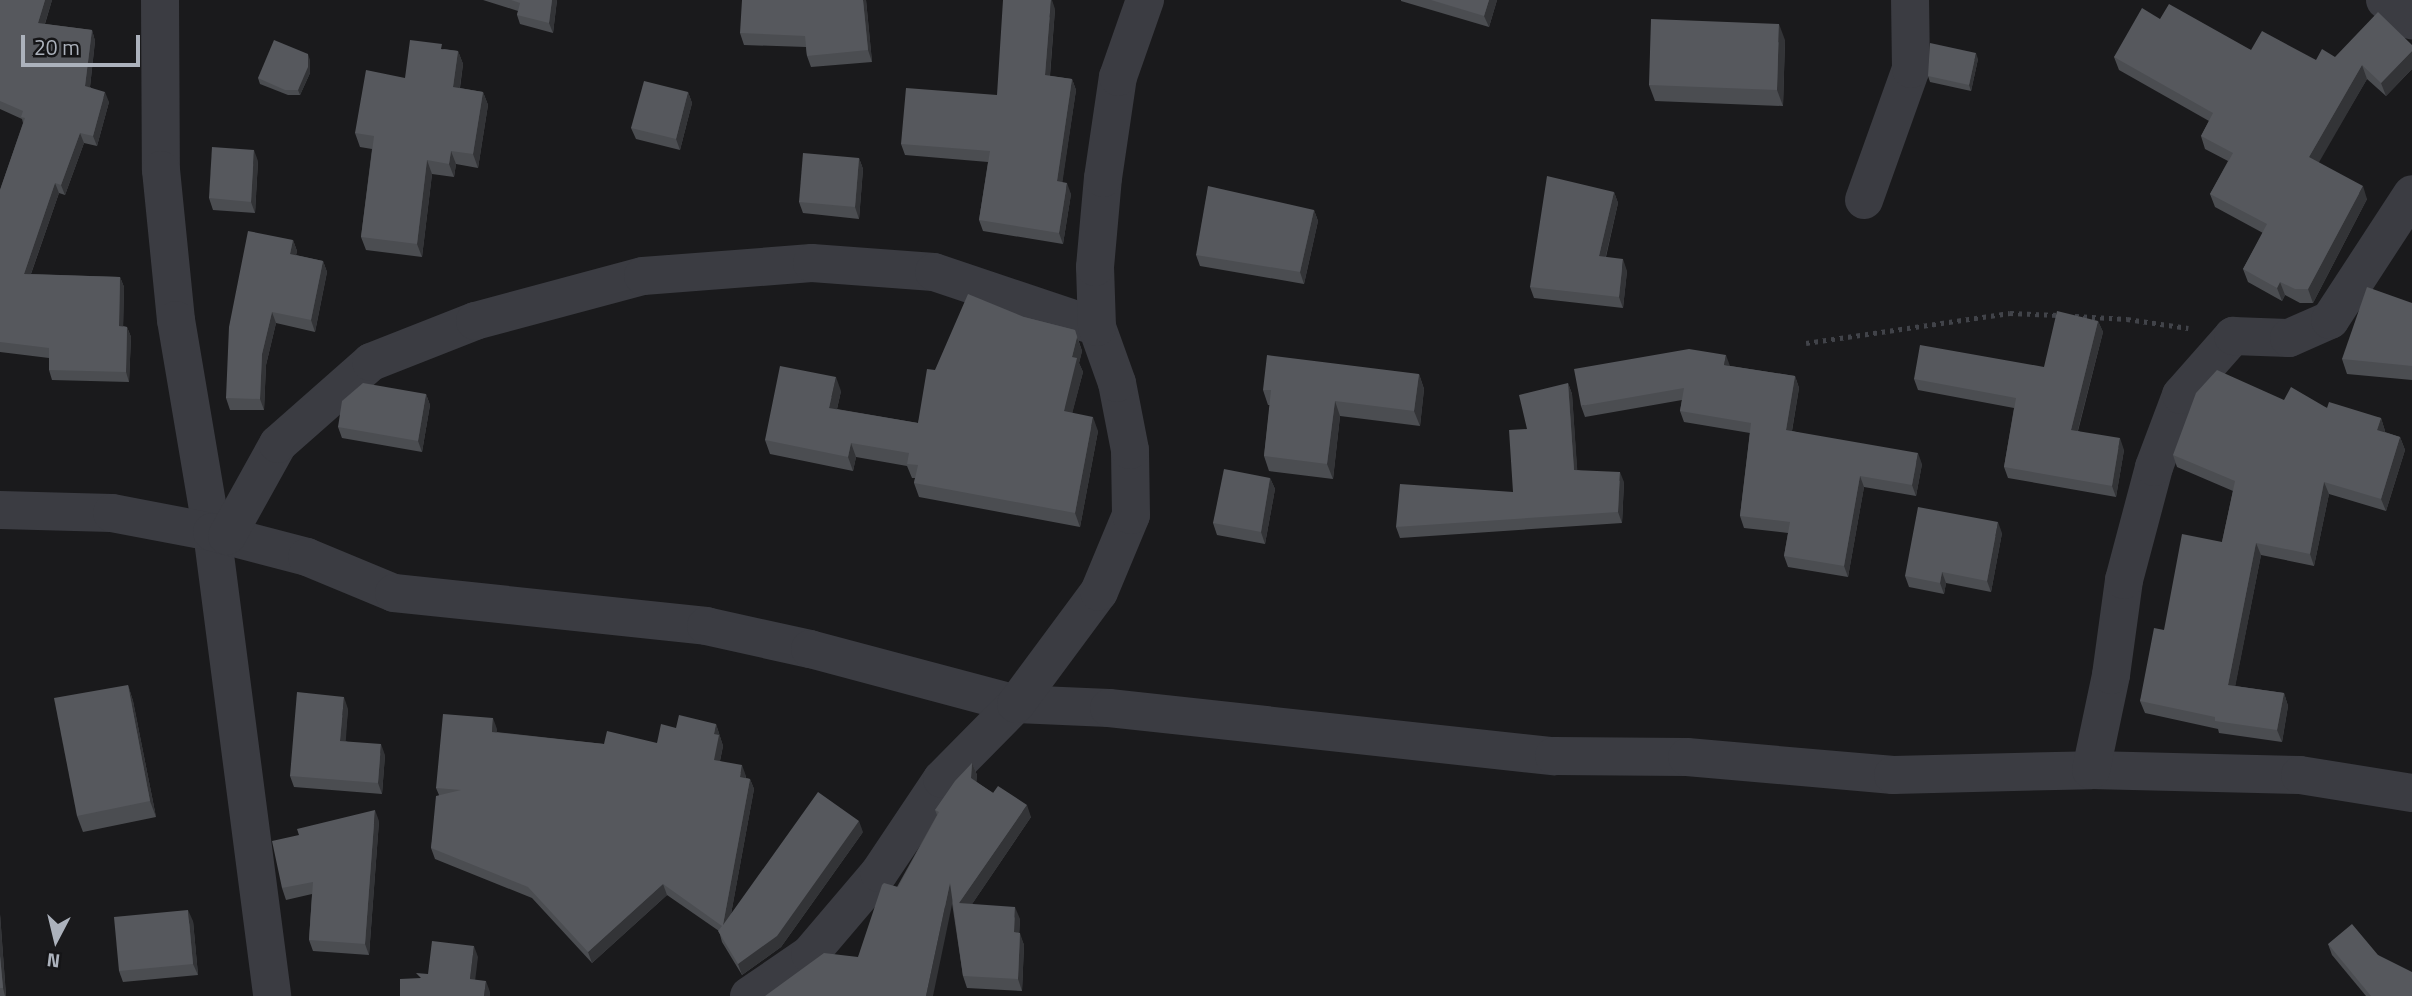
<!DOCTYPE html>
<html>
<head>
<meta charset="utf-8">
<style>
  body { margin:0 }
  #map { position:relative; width:2412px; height:996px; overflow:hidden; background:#1a1a1c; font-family:"Titillium Web",sans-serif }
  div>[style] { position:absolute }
  .path>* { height:4.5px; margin-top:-2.25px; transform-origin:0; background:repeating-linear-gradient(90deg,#414349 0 3.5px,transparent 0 8.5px) }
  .minor>* { height:38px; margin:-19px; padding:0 19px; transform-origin:19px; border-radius:19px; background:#3b3c42 }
  .wall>* { inset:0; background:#4b4d51 }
  .shaded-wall>* { inset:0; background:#333437 }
  .building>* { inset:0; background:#56585d }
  span { translate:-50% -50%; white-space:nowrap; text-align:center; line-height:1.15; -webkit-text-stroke:6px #151517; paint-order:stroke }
  .north { position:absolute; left:21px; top:905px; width:70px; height:70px; -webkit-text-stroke:5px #151517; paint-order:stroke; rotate:187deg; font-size:19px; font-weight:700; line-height:28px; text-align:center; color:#acb2bc }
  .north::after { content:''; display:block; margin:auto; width:24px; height:32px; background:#acb2bc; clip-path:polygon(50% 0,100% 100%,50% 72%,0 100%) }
  .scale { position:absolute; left:21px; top:35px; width:119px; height:32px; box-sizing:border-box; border:4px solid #acb2bc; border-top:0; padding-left:9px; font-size:21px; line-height:24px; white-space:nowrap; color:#acb2bc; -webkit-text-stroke:5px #151517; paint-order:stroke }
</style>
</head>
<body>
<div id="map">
  <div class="path">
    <div style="left:2075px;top:316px;width:52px;rotate:3.3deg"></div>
    <div style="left:2127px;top:319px;width:62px;rotate:8.4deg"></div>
    <div style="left:1806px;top:343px;width:206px;rotate:-8.4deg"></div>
    <div style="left:2010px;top:313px;width:49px;rotate:2.3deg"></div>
  </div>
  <div class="minor">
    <div style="left:160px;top:0;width:170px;rotate:89.7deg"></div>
    <div style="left:161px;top:170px;width:151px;rotate:84.3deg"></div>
    <div style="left:176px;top:320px;width:215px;rotate:80.4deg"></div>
    <div style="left:212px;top:532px;width:468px;rotate:82.6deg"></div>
    <div style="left:2385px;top:0;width:34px;rotate:37deg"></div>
    <div style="left:1864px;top:200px;width:139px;rotate:-70.3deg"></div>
    <div style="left:1911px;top:69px;width:69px;rotate:-90.8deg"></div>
    <div style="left:0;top:510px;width:112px;rotate:1.5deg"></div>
    <div style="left:112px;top:513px;width:102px;rotate:10.8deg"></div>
    <div style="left:212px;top:532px;width:98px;rotate:14.7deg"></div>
    <div style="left:307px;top:557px;width:94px;rotate:22.5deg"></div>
    <div style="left:394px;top:593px;width:314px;rotate:6deg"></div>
    <div style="left:706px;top:626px;width:107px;rotate:12.5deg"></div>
    <div style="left:810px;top:649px;width:213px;rotate:14.9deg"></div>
    <div style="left:1016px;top:704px;width:93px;rotate:2.5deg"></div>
    <div style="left:1109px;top:708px;width:448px;rotate:6.2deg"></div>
    <div style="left:1554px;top:756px;width:133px;rotate:0.4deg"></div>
    <div style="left:1687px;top:757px;width:207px;rotate:5deg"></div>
    <div style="left:1893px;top:775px;width:198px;rotate:-1.4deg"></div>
    <div style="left:2091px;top:770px;width:209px;rotate:1.4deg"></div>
    <div style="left:2300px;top:775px;width:113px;rotate:9.1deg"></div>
    <div style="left:227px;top:536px;width:105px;rotate:-61deg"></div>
    <div style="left:278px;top:444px;width:124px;rotate:-41.4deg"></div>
    <div style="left:371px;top:362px;width:112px;rotate:-21.5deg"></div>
    <div style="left:475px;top:321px;width:174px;rotate:-15deg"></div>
    <div style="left:643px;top:276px;width:169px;rotate:-4.4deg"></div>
    <div style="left:812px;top:263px;width:122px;rotate:4.2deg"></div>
    <div style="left:934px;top:272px;width:172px;rotate:18.6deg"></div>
    <div style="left:2091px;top:770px;width:97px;rotate:-78.1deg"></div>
    <div style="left:2111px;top:675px;width:96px;rotate:-82.2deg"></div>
    <div style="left:2124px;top:580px;width:117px;rotate:-75.1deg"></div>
    <div style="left:2154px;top:467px;width:77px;rotate:-69.4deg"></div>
    <div style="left:2181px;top:395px;width:79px;rotate:-48.6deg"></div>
    <div style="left:2233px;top:336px;width:56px;rotate:2deg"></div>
    <div style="left:2289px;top:338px;width:45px;rotate:-23.7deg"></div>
    <div style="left:2330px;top:320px;width:150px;rotate:-56.9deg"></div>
    <div style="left:749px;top:996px;width:74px;rotate:-34.5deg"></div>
    <div style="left:810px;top:954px;width:106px;rotate:-49.6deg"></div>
    <div style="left:879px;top:873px;width:113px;rotate:-56.2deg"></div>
    <div style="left:942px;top:779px;width:105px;rotate:-45.4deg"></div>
    <div style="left:1016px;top:704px;width:139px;rotate:-53.5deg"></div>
    <div style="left:1099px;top:592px;width:83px;rotate:-67.4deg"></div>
    <div style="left:1131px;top:515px;width:65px;rotate:-90.9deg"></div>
    <div style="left:1130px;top:450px;width:68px;rotate:-101deg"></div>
    <div style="left:1117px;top:383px;width:59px;rotate:-109.7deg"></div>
    <div style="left:1097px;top:327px;width:60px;rotate:-91.9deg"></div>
    <div style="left:1095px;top:267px;width:89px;rotate:-84.9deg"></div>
    <div style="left:1103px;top:178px;width:102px;rotate:-81.6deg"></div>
    <div style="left:1118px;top:77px;width:82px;rotate:-70.7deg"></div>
  </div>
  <div class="wall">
    <div style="clip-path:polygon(0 0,52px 0,45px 24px,92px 30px,95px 41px,90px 87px,109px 102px,97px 146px,84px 143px,65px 195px,59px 193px,31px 274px,120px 277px,124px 287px,123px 326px,127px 327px,131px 337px,129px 382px,52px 380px,49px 370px,49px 358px,0 352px,0 190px,23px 123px,22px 119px,0 109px)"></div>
    <div style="clip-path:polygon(483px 0,557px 0,553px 33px,520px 24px,517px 15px,518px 11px)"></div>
    <div style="clip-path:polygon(866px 0,872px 62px,811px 67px,807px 56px,806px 47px,744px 45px,740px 33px)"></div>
    <div style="clip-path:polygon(1401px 0,1497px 0,1489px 27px,1401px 1px)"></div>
    <div style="clip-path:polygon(1055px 9px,1050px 76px,1072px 79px,1076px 90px,1062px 182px,1071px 194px,1063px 244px,983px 231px,979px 220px,988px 162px,905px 155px,901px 144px,997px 95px)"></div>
    <div style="clip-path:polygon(2160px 19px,2251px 50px,2316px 60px,2412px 45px,2412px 69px,2386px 96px,2367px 79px,2318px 162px,2367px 199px,2313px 303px,2300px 303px,2285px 295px,2282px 301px,2248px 282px,2243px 269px,2263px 233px,2215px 207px,2210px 194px,2228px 161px,2205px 149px,2201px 136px,2209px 121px,2119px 70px,2114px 57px)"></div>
    <div style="clip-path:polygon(1785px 40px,1783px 106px,1655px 101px,1649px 85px)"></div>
    <div style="clip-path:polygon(444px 49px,458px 51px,463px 64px,460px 88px,483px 92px,488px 105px,478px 168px,456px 164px,454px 177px,432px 174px,422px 257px,366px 250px,361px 237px,372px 149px,360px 147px,355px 133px,405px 78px)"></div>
    <div style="clip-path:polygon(1978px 59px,1971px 91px,1930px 82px,1928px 76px)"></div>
    <div style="clip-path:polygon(310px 60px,310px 73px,300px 95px,288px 95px,260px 84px,258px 78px)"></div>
    <div style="clip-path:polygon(688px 92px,692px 103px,680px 150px,636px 139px,631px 128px)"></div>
    <div style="clip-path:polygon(859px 158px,863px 169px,859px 219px,803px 213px,799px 202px)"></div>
    <div style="clip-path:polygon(258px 161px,255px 213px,213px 210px,209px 198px)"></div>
    <div style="clip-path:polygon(1614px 192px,1618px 203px,1606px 257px,1627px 271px,1623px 308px,1534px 298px,1530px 287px)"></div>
    <div style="clip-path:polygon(1314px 210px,1318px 221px,1304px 284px,1200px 266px,1196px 255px)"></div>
    <div style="clip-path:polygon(293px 240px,297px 251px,296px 255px,323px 261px,327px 272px,315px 332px,276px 323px,266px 365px,264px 410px,230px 410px,226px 398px)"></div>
    <div style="clip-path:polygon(2412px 303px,2412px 380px,2347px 374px,2342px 359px)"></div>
    <div style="clip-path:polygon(1024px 317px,1075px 330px,1082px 351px,1079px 363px,1083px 372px,1072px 413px,1098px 431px,1080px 527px,919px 497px,914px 483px,915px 478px,912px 478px,907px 466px,856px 457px,853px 471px,770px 454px,765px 440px,841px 391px,837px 409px,918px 423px,935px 370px)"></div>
    <div style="clip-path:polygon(2098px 321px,2103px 332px,2078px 431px,2124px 450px,2116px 497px,2008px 478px,2004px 467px,2014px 408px,1918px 390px,1914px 379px,2044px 367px)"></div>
    <div style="clip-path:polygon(1730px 366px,1795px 376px,1799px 388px,1792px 431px,1922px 464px,1916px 496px,1864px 487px,1848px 577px,1788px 567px,1784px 556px,1788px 533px,1744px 528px,1740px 516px,1750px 433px,1684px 422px,1680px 411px,1682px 400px,1585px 417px,1581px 406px)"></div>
    <div style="clip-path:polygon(1419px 374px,1424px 389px,1420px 426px,1340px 416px,1333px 479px,1269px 471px,1264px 456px,1270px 405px,1268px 405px,1263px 390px)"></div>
    <div style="clip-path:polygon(1568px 383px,1572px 394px,1577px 470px,1624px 482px,1622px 523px,1400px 538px,1396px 527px,1513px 492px,1527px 429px)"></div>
    <div style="clip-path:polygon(426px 394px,430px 405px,422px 452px,342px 438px,338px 427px)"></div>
    <div style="clip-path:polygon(2284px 400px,2381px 418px,2385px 431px,2385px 432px,2400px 437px,2405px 450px,2386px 511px,2329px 494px,2314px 566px,2261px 555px,2235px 686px,2284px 693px,2288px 706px,2282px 742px,2219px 733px,2218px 729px,2145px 713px,2140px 701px,2164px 630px,2222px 542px,2233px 491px,2177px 467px,2173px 455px)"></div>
    <div style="clip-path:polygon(1270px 478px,1275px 489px,1265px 544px,1217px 535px,1213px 523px)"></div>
    <div style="clip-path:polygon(2002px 533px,1991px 592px,1946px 583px,1944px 594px,1909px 587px,1905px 576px)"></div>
    <div style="clip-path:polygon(128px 685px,133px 701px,156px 817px,83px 832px,77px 816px)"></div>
    <div style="clip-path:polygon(348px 709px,345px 741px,385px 755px,382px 794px,294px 787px,290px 776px)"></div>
    <div style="clip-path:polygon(716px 724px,723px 746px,720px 761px,746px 776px,746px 778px,750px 779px,754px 789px,731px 914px,863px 832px,781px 947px,742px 975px,722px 942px,719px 931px,667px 895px,592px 963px,532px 898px,435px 859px,431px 848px,439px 795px,436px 788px,497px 729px,496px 732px,604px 744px,657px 743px,676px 728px)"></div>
    <div style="clip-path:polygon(972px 763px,977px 775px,976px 782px,1031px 817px,972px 904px,1020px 919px,1019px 933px,1024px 945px,1022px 991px,967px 988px,963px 976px,952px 903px,858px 957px,937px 815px,935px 810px)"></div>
    <div style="clip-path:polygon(379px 821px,369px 955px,313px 951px,309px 940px,312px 894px,286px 900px,282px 888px)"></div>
    <div style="clip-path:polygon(0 914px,6px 996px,0 996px)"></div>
    <div style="clip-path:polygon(193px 921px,198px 975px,123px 982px,119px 971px)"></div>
    <div style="clip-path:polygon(2328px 944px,2378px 955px,2412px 996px,2366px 996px,2332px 955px)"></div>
  </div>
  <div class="shaded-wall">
    <div style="clip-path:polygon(45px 0,52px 0,42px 33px,38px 23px)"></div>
    <div style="clip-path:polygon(552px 0,557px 0,553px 33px,549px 23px)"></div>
    <div style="clip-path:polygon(863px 0,866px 0,872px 62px,868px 50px)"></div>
    <div style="clip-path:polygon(1051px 0,1052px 0,1055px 9px,1049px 86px,1045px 75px)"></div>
    <div style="clip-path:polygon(1489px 0,1497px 0,1489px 27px,1484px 16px)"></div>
    <div style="clip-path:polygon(1779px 24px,1785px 40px,1783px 106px,1777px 90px)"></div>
    <div style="clip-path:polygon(92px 30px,95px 41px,89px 96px,85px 86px)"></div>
    <div style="clip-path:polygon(458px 51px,463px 64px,458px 100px,453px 87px)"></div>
    <div style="clip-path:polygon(2412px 51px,2412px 69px,2386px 96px,2381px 83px)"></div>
    <div style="clip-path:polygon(1976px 53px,1978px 59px,1971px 91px,1969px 85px)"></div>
    <div style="clip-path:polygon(308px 54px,310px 60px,310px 73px,300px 95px,298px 90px)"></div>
    <div style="clip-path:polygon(2362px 65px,2367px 79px,2314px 171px,2309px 157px)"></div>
    <div style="clip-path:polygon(1072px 79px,1076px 90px,1061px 192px,1057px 181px)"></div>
    <div style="clip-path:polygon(105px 92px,109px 102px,97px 146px,93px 136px)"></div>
    <div style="clip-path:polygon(483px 92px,488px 105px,478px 168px,473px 154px)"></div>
    <div style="clip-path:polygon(688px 92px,692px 103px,680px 150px,676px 139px)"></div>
    <div style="clip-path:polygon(80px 133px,84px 143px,65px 195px,61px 185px)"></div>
    <div style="clip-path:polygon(254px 150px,258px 161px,255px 213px,251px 202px)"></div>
    <div style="clip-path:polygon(451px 151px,456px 164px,454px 177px,449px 164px)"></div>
    <div style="clip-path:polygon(859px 158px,863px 169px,859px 219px,855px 207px)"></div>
    <div style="clip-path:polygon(427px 160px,432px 174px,422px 257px,417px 244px)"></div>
    <div style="clip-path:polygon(55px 183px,59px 193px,27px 285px,24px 274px)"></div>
    <div style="clip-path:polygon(1067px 183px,1071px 194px,1063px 244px,1059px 233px)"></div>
    <div style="clip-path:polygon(2363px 186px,2367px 199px,2313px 303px,2308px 289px)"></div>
    <div style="clip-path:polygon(1614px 192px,1618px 203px,1603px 268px,1599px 256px)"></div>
    <div style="clip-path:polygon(1314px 210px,1318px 221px,1304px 284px,1300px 272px)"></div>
    <div style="clip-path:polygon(293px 240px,297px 251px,294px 265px,290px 254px)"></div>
    <div style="clip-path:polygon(1623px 259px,1627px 271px,1623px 308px,1619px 297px)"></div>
    <div style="clip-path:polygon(323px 261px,327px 272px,315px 332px,311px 320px)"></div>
    <div style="clip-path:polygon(120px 277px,124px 287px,123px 336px,119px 326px)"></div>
    <div style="clip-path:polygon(2280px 282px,2285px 295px,2282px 301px,2277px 288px)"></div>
    <div style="clip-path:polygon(272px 312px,276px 323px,266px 365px,264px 410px,260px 399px,262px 354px)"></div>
    <div style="clip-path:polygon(2098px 321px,2103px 332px,2075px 441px,2071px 430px)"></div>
    <div style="clip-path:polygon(127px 327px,131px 337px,129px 382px,126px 372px)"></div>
    <div style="clip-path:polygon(1077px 337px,1082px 351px,1079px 363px,1083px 372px,1069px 426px,1064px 411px,1072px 357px)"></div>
    <div style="clip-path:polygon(1726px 355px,1730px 366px,1724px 365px)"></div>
    <div style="clip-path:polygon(1419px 374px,1424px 389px,1420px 426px,1414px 411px)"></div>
    <div style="clip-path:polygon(1795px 376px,1799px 388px,1790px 442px,1786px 430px)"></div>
    <div style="clip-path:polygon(836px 377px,841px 391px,834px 422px,829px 408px)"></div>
    <div style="clip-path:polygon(1568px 383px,1572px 394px,1578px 480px,1574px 470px)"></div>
    <div style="clip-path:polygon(426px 394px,430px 405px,422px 452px,418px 441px)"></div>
    <div style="clip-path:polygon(1335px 401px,1340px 416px,1333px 479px,1327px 464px)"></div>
    <div style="clip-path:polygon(1093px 417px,1098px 431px,1080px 527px,1075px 513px)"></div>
    <div style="clip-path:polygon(2381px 418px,2385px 431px,2381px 442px,2377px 430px)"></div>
    <div style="clip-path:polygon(2400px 437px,2405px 450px,2386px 511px,2381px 499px)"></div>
    <div style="clip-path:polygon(2120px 438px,2124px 450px,2116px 497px,2112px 486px)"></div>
    <div style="clip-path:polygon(851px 443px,856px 457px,853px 471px,848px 457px)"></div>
    <div style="clip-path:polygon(1918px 453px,1922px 464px,1916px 496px,1912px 485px)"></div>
    <div style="clip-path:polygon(1620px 472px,1624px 482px,1622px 523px,1618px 512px)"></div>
    <div style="clip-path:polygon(1860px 476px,1864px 487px,1848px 577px,1844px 566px)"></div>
    <div style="clip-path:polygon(1270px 478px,1275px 489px,1265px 544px,1261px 532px)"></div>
    <div style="clip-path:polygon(2324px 482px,2329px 494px,2314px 566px,2310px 554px)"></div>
    <div style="clip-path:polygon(1998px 522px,2002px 533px,1991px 592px,1987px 581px)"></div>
    <div style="clip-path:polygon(2256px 543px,2261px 555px,2233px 698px,2228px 685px)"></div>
    <div style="clip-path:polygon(1942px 572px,1946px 583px,1944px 594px,1940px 583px)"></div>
    <div style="clip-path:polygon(128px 685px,133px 701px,156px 817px,150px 801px)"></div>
    <div style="clip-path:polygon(2284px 693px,2288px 706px,2282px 742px,2277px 730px)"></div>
    <div style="clip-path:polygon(344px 697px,348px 709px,345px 752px,340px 741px)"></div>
    <div style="clip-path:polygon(493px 718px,497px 729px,496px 743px,492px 732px)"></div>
    <div style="clip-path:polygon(716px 724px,723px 746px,718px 770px,714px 760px,714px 734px)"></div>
    <div style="clip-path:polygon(381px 744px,385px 755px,382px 794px,378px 783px)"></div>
    <div style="clip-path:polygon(972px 763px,977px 775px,976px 790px,971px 778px)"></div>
    <div style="clip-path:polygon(742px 765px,746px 776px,744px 787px,740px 777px)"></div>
    <div style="clip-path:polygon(750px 779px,754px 789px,727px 936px,723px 925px)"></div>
    <div style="clip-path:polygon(1027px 805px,1031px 817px,964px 916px,959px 903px)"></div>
    <div style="clip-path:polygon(375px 810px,379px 821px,369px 955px,365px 944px)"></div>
    <div style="clip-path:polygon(859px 821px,863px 832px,781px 947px,742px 975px,738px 964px)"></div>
    <div style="clip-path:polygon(950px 883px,954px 895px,933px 996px,926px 996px)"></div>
    <div style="clip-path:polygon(663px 884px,667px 895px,592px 963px,588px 952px)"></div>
    <div style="clip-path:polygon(1015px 907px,1020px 919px,1019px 945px,1014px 932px)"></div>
    <div style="clip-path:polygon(188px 910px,193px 921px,198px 975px,193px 964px)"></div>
    <div style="clip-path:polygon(0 914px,6px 996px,5px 996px,3px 988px,0 956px)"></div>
    <div style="clip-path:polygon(1020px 933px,1024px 945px,1022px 991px,1018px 979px)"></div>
    <div style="clip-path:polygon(474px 946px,478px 957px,474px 990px,470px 979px)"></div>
    <div style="clip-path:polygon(486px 981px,490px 992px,490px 996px,484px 996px)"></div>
  </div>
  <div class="building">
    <div style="clip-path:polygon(0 0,45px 0,38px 23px,92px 30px,85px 86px,105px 92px,93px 136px,80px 133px,61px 185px,55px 183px,24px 274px,120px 277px,119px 326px,127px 327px,126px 372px,49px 370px,49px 348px,0 342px,0 190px,25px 118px,21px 117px,23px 111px,0 101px)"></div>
    <div style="clip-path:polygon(511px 0,552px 0,549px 23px,517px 15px,520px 3px)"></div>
    <div style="clip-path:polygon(742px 0,863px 0,868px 50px,807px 56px,805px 36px,740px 33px)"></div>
    <div style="clip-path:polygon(1003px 0,1051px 0,1045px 75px,1072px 79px,1057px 181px,1067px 183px,1059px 233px,979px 220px,990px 151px,901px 144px,906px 88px,997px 95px)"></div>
    <div style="clip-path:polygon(1431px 0,1489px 0,1484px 16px)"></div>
    <div style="clip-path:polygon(2169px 4px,2251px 50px,2262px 31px,2316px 60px,2322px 49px,2335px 57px,2378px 12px,2412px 45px,2412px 51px,2381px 83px,2362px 65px,2309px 157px,2363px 186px,2308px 289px,2295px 289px,2280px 282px,2277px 288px,2243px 269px,2267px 224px,2210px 194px,2233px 153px,2201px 136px,2213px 113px,2114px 57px,2142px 8px,2160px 19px)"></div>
    <div style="clip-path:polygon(1651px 19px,1779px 24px,1777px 90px,1649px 85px)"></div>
    <div style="clip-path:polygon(274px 40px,308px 54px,308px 67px,298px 90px,285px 90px,258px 78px)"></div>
    <div style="clip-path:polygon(410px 40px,442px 44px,441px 49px,458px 51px,453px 87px,483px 92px,473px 154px,451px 151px,449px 164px,427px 160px,417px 244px,361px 237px,374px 136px,355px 133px,366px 70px,405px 78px)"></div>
    <div style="clip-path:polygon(1930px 43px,1976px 53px,1969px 85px,1928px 76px)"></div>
    <div style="clip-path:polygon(644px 81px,688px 92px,676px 139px,631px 128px)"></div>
    <div style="clip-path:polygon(212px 147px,254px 150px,251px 202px,209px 198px)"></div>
    <div style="clip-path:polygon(803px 153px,859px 158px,855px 207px,799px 202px)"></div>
    <div style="clip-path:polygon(1547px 176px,1614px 192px,1599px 256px,1623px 259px,1619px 297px,1530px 287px)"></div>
    <div style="clip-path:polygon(1208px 186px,1314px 210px,1300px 272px,1196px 255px)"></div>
    <div style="clip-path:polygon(248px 231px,293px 240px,290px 254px,323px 261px,311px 320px,272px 312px,262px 354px,260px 399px,226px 398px,229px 327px)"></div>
    <div style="clip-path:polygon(2367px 287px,2412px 303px,2412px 366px,2342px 359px)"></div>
    <div style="clip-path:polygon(968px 294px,1024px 317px,1075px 330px,1077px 337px,1072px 357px,1077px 358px,1064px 411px,1093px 417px,1075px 513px,914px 483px,918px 465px,907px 464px,909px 453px,851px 443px,848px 457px,765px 440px,780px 366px,836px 377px,829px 408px,918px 423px,927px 369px,935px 370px)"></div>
    <div style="clip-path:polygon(2057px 311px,2098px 321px,2071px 430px,2120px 438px,2112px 486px,2004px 467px,2016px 398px,1914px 379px,1920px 345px,2044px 367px)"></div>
    <div style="clip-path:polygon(1689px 349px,1726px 355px,1724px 365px,1795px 376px,1786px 430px,1918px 453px,1912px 485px,1860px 476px,1844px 566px,1784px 556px,1790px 522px,1740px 516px,1751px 423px,1680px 411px,1684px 388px,1581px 406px,1574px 369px)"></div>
    <div style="clip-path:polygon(1267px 355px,1419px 374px,1414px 411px,1335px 401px,1327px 464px,1264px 456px,1271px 390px,1263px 390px)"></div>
    <div style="clip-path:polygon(2217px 370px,2284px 400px,2291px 387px,2327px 408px,2329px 402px,2381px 418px,2377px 430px,2400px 437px,2381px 499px,2324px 482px,2310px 554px,2256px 543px,2228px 685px,2284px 693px,2277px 730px,2215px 721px,2215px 717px,2140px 701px,2154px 628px,2164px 630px,2182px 534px,2222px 542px,2235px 481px,2173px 455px,2196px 393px)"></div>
    <div style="clip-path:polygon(363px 383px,426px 394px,418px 441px,338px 427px,342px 401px)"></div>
    <div style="clip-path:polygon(1568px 383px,1574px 470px,1620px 472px,1618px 512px,1396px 527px,1400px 484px,1513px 492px,1509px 430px,1527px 429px,1519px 395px)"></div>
    <div style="clip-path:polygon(1224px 469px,1270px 478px,1261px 532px,1213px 523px)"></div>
    <div style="clip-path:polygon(1918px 507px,1998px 522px,1987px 581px,1942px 572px,1940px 583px,1905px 576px)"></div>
    <div style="clip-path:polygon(128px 685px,150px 801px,77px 816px,54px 698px)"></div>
    <div style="clip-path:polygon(297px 692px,344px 697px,340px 741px,381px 744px,378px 783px,290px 776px)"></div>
    <div style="clip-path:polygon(443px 714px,493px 718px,492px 732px,604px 744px,607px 731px,657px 743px,661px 724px,676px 728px,679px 715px,716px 724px,714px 734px,719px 735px,714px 760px,742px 765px,740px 777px,750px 779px,723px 925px,818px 792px,859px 821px,777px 936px,738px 964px,718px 931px,722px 926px,663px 884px,588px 952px,528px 887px,431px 848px,436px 796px,461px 790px,436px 788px)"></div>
    <div style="clip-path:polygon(972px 763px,971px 778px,993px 793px,998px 786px,1027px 805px,959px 903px,1015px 907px,1014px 932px,1020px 933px,1018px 979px,963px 976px,950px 883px,926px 996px,765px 996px,824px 953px,858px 957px,882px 885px,884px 883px,898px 887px,939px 812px,935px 810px,955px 781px)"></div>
    <div style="clip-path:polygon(375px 810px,365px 944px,309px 940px,313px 882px,282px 888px,272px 841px,299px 835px,297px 829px)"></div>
    <div style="clip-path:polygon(188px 910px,193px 964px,119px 971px,114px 917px)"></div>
    <div style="clip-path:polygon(2352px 924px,2378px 955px,2412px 972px,2412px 996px,2371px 996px,2328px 944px)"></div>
    <div style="clip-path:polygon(432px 941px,474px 946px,470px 979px,486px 981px,484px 996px,400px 996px,400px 979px,421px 978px,416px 973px,428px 974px)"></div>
    <div style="clip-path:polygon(0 956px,3px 988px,0 988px)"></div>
  </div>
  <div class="north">N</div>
  <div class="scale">20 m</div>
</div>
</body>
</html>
